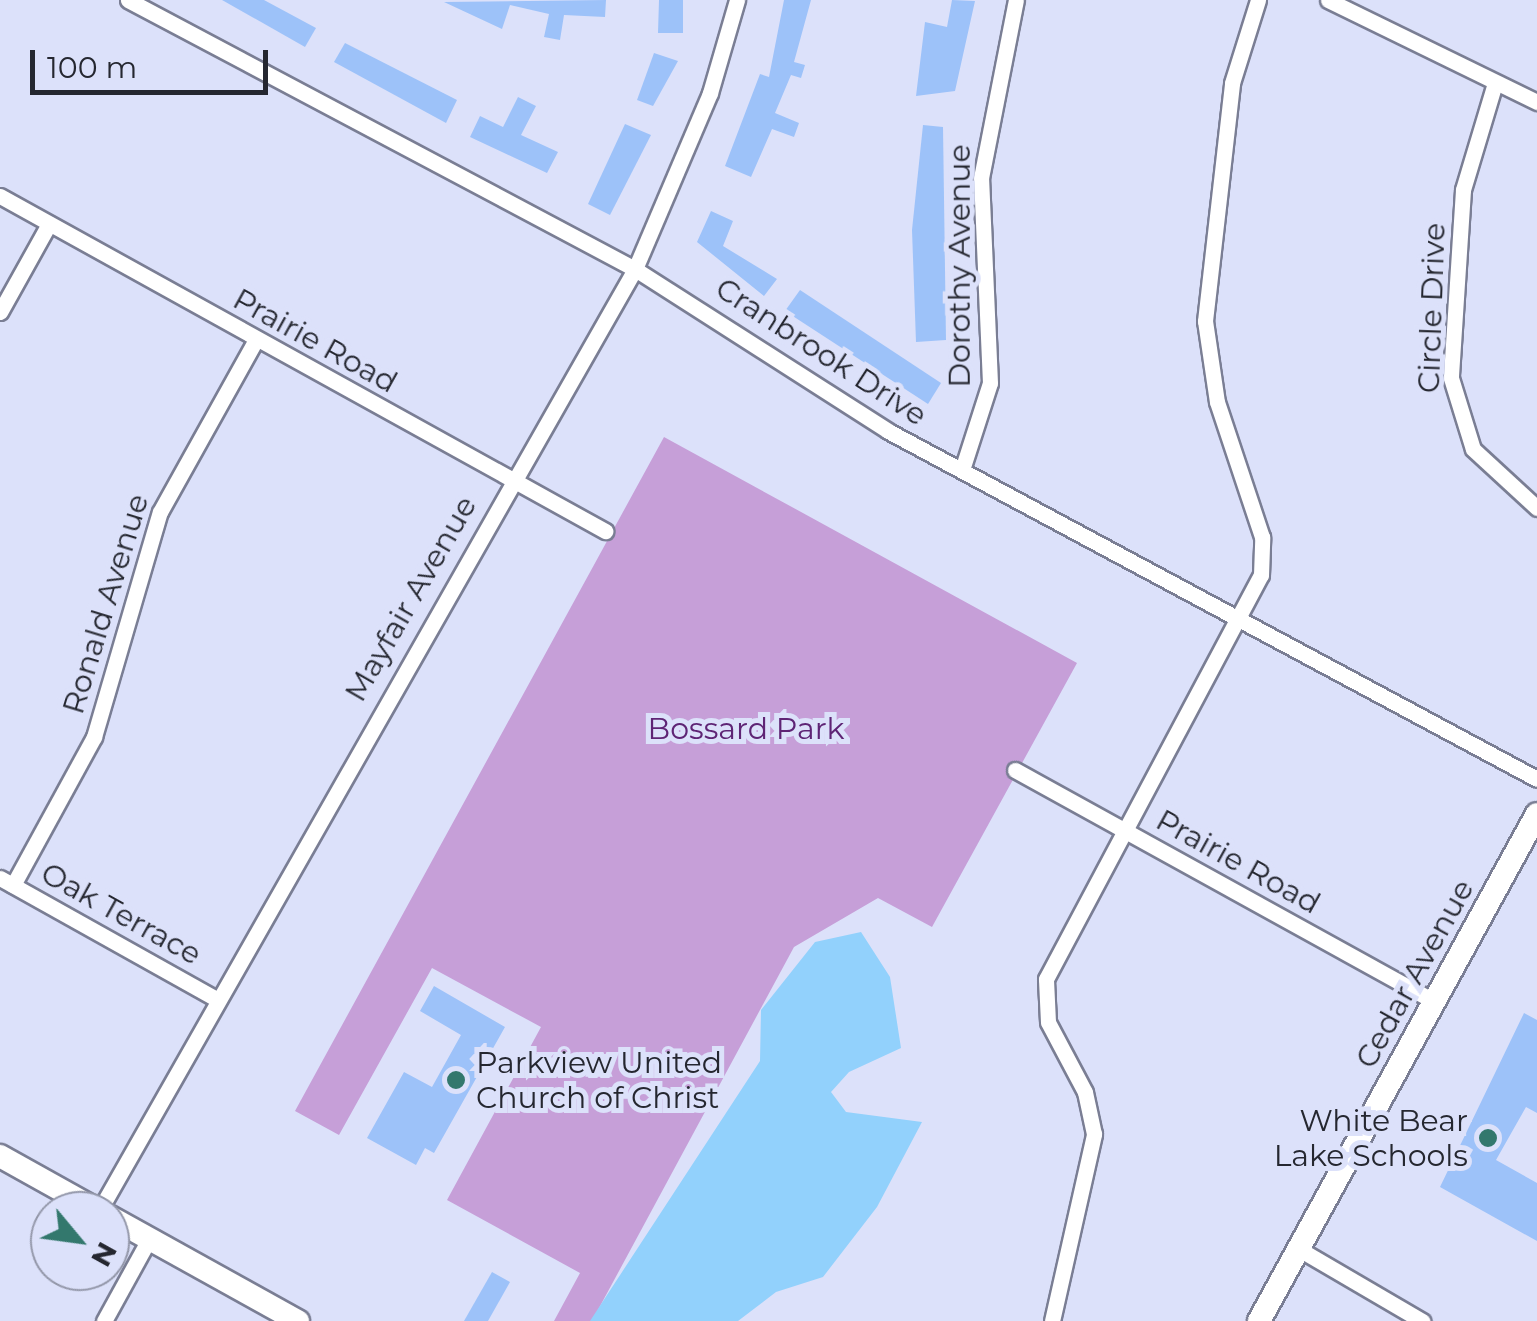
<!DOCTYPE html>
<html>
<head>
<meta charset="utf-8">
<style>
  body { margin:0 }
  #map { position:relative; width:1537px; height:1321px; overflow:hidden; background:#dce1fa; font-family:Montserrat,sans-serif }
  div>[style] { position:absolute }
  .green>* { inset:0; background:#c69fd8 }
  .water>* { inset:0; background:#92d1fc }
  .building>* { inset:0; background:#9dc2f9 }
  .roads { filter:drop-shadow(2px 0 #7a7e94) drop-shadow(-2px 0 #7a7e94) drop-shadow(0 2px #7a7e94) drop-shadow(0 -2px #7a7e94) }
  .street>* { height:15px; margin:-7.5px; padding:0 7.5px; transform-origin:7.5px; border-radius:7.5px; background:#fff }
  .secondary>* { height:22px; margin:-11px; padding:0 11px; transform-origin:11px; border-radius:11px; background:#fff }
  .dots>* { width:28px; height:28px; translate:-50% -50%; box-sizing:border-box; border:5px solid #dce1fa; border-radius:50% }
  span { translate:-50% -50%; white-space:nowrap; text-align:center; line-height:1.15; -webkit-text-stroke:10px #dce1fa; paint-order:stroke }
  .street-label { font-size:30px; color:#252730 }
  .park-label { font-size:30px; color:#5e2475 }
  .poi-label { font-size:30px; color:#252730 }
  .left { translate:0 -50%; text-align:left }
  .right { translate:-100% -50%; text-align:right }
  .north { position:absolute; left:30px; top:1191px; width:100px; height:100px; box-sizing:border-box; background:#dce1fa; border:2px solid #9397a9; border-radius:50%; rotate:119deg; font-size:28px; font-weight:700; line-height:40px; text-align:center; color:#252730 }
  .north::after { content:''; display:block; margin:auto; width:35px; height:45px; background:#33786d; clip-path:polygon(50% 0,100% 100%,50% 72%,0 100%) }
  .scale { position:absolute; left:30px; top:50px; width:238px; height:45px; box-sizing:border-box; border:5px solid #252730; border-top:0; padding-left:12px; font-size:30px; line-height:35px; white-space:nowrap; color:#252730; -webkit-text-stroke:8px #dce1fa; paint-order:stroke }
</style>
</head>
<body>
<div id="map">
  <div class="green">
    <div style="clip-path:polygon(664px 437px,1077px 663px,932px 927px,878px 898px,794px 947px,592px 1321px,554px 1321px,580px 1273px,447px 1200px,541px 1027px,432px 968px,339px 1135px,295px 1111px)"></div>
  </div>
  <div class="water">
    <div style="clip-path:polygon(861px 932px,890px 977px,901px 1048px,849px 1072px,831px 1092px,846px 1112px,922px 1122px,877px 1207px,823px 1277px,776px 1292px,738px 1321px,590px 1321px,760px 1061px,761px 1010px,815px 942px)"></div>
  </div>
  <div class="building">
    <div style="clip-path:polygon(222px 0,264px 0,316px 28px,305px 47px)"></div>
    <div style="clip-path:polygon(606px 0,605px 17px,564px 15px,560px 40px,544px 37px,549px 14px,510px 5px,502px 29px,444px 2px)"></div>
    <div style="clip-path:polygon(659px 0,683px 0,683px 33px,658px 33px)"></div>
    <div style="clip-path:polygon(784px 0,811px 0,794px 62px,805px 65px,801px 78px,791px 75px,775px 113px,799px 123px,794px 137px,772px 129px,751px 177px,725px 166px,760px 74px,769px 77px)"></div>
    <div style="clip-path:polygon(952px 0,975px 1px,955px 91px,916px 96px,925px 22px,947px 27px)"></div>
    <div style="clip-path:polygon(345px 43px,457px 100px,446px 123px,334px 62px)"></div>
    <div style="clip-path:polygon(654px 53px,678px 61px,653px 106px,637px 100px)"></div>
    <div style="clip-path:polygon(518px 97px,536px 106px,521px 135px,558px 152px,547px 173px,470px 137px,480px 116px,503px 127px)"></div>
    <div style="clip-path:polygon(625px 124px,651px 135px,610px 215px,588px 204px)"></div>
    <div style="clip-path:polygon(923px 125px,943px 127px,946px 340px,916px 342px,912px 230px)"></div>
    <div style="clip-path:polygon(711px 211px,733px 221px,723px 246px,777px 279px,764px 296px,697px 242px)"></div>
    <div style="clip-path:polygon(800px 290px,941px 383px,928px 404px,785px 311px)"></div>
    <div style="clip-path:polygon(434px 986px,505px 1027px,434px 1153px,425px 1148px,416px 1165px,367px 1138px,404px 1072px,432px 1087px,461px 1035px,420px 1011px)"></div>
    <div style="clip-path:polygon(1524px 1013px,1537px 1020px,1537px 1113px,1526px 1107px,1496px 1160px,1537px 1183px,1537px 1241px,1440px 1187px)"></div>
    <div style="clip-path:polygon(492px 1272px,510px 1282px,488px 1321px,464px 1321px)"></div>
  </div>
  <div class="roads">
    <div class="street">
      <div style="left:128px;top:0;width:574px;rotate:27.95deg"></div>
      <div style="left:635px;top:269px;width:300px;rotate:32.6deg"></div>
      <div style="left:888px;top:431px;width:736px;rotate:28.2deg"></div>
      <div style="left:1328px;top:0;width:233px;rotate:26deg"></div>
      <div style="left:1495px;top:83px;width:112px;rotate:106.7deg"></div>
      <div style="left:1463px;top:190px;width:188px;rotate:93.7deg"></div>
      <div style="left:1451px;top:378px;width:74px;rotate:72.8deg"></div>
      <div style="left:1473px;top:449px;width:87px;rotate:42.7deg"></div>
      <div style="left:0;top:196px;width:692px;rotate:28.97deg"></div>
      <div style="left:0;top:312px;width:101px;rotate:-60.9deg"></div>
      <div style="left:962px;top:470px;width:91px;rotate:-72.2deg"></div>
      <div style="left:990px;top:383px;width:205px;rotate:-92.5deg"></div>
      <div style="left:981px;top:178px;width:181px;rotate:-78.9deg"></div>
      <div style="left:1015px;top:770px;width:478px;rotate:28.9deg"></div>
      <div style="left:0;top:878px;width:246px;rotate:29.2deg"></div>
      <div style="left:13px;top:885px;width:169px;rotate:-61.3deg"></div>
      <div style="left:94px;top:737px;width:234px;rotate:-73.7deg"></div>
      <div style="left:160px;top:512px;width:196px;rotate:-60.9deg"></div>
      <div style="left:99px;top:1211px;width:1084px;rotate:-60.36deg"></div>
      <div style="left:635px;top:269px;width:191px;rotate:-66.9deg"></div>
      <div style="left:710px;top:93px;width:97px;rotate:-73.8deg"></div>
      <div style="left:1299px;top:1249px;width:143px;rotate:30.3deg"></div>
      <div style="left:104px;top:1321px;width:94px;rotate:-61.2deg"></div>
      <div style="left:1052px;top:1321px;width:192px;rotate:-77.3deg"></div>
      <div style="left:1094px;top:1134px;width:43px;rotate:-102.1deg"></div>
      <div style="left:1085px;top:1092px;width:79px;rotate:-117.9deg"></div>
      <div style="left:1048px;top:1022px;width:43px;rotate:-92.7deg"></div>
      <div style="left:1046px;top:979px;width:458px;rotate:-62deg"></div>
      <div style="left:1261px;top:575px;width:38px;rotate:-88deg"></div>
      <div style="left:1262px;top:537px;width:142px;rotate:-108.4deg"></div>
      <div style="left:1217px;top:402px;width:82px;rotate:-98.4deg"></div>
      <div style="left:1205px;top:321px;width:240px;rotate:-83.5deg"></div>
      <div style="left:1232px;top:83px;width:87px;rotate:-72.6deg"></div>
    </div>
    <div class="secondary">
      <div style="left:0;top:1156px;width:113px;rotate:29.1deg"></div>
      <div style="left:110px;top:1217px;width:215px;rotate:29deg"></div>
      <div style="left:1259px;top:1321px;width:578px;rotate:-61.26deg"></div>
    </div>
  </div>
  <div class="dots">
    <div style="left:456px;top:1080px;background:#33786d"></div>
    <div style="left:1488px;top:1138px;background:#33786d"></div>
  </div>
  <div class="street-label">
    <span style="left:960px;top:266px;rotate:-90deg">Dorothy Avenue</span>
    <span style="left:1432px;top:308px;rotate:-88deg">Circle Drive</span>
    <span style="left:315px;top:341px;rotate:29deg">Prairie Road</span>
    <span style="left:821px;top:352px;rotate:33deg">Cranbrook Drive</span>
    <span style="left:411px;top:599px;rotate:-60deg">Mayfair Avenue</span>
    <span style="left:106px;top:604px;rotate:-73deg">Ronald Avenue</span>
    <span style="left:1238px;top:862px;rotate:29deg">Prairie Road</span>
    <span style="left:121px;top:914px;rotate:29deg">Oak Terrace</span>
    <span style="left:1415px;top:974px;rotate:-61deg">Cedar Avenue</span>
  </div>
  <div class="park-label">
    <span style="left:746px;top:729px">Bossard Park</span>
  </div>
  <div class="poi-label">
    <span class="left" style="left:476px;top:1080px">Parkview United<br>Church of Christ</span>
    <span class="right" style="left:1468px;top:1138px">White Bear<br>Lake Schools</span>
  </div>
  <div class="north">N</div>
  <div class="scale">100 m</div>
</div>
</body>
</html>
